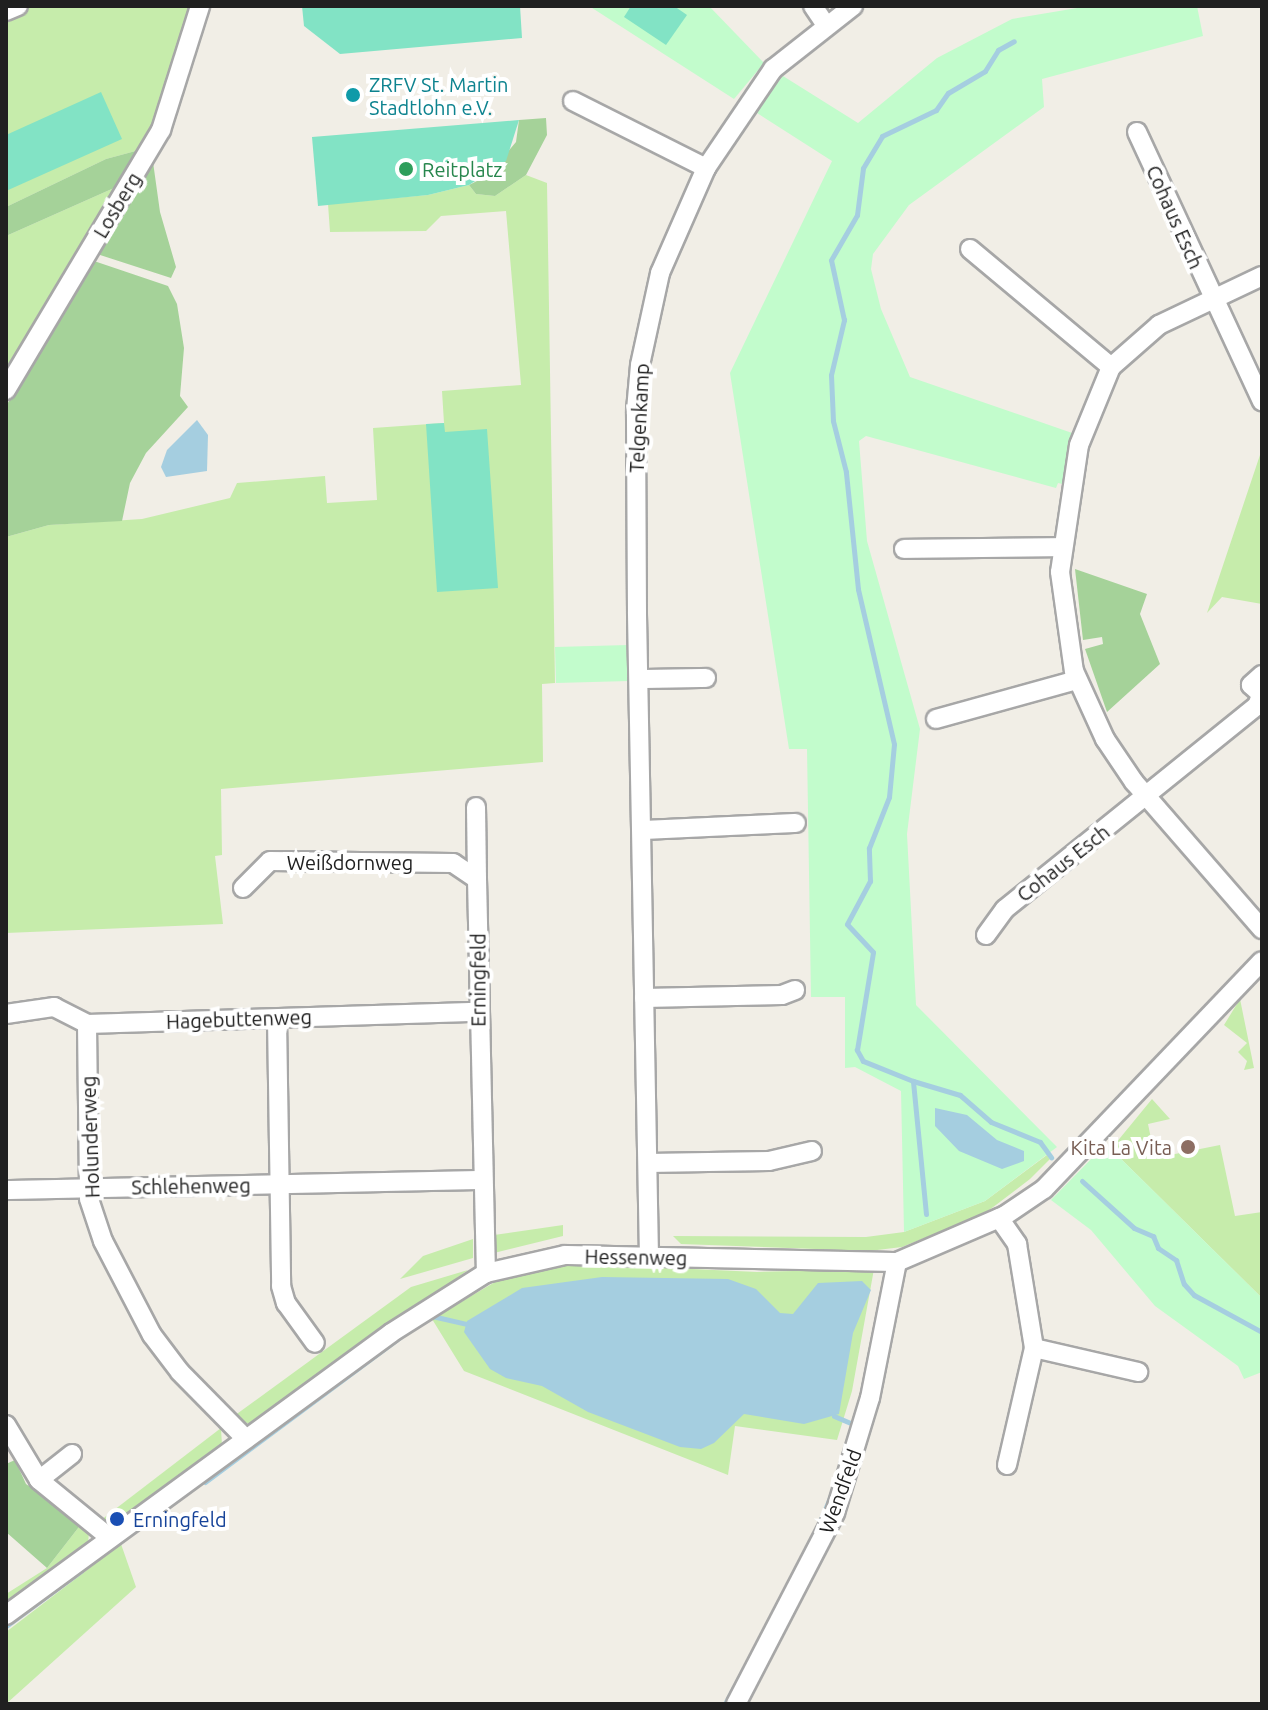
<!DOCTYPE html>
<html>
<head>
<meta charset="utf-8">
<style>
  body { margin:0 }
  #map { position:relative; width:1268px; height:1710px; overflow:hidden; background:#f1eee6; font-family:Ubuntu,sans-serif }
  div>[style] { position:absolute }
  .grass>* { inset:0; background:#c6ecab }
  .forest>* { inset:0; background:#a5d299 }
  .park>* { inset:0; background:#c2fccc }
  .pitch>* { inset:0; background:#82e3c5 }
  .water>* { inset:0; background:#a5cee0 }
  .stream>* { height:5px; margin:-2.5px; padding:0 2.5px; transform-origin:2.5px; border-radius:2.5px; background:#a5cee0 }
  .roads { filter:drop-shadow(2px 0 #a7a7a7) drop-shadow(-2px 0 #a7a7a7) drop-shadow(0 2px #a7a7a7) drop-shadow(0 -2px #a7a7a7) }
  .street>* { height:18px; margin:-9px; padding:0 9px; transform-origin:9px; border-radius:9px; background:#fff }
  .dots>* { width:22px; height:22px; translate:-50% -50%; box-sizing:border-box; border:4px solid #fff; border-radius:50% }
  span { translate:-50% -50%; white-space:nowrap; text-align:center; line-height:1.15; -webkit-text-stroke:8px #fff; paint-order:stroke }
  .culture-label { font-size:20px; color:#0d838f }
  .left { translate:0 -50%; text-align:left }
  .leisure-label { font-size:20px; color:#27864d }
  .street-label { font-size:20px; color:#202020 }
  .education-label { font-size:20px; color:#785e54 }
  .right { translate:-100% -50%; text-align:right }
  .transit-label { font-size:20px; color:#164399 }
  .frame { position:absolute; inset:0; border:8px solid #202020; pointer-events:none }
</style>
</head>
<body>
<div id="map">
  <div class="grass">
    <div style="clip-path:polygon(28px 6px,192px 6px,143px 149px,106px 159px,6px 207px,6px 15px)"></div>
    <div style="clip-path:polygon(526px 175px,547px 183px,555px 683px,542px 684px,543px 762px,221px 789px,222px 855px,215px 856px,223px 924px,6px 933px,6px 537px,49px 525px,142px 519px,230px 498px,237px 483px,325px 476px,327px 503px,377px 500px,373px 428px,444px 423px,442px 391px,521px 385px,506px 211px,441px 216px,426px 231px,330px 232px,328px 204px,428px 195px,469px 185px,476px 194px,495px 196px)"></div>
    <div style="clip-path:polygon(123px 184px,6px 375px,6px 236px)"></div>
    <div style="clip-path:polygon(1262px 449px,1262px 604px,1222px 597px,1207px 613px)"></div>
    <div style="clip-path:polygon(1240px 999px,1254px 1068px,1244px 1070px,1247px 1061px,1238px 1052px,1247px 1043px,1224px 1025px)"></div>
    <div style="clip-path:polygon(1152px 1099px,1170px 1119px,1148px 1124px,1155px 1158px,1220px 1145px,1235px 1216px,1262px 1212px,1262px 1298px,1111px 1149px)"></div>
    <div style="clip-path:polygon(1047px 1155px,1050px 1159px,1030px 1179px,984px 1214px,902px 1247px,869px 1251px,681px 1244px,673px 1236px,866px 1237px,904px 1232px,985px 1201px)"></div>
    <div style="clip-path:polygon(563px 1225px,563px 1236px,494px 1253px,494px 1235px)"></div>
    <div style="clip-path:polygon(473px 1239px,473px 1258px,400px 1279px,423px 1256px)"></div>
    <div style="clip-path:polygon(564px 1263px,757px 1272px,874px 1269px,852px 1391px,837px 1440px,735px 1426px,728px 1475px,464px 1371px,432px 1319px,495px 1282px)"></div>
    <div style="clip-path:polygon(468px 1270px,257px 1421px,249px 1424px,234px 1416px,411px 1287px)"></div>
    <div style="clip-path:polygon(221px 1428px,222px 1446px,116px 1525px,101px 1520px)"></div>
    <div style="clip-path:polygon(82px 1523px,89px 1530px,88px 1546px,6px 1607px,6px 1594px,47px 1568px)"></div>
    <div style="clip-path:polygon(121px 1544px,136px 1587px,6px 1704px,6px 1632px)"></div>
  </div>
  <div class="forest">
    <div style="clip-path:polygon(546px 118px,547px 135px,526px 175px,495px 196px,476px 194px,469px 185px,487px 176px,516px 142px,519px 120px)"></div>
    <div style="clip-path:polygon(143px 149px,123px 184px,6px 236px,6px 207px,106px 159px)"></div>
    <div style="clip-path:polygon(153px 162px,160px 212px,176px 267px,171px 278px,97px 254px)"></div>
    <div style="clip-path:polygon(94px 261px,168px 286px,177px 304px,184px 348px,180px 396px,188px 407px,146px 453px,130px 483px,122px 521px,49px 525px,6px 537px,6px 406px)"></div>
    <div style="clip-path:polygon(1075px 569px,1147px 594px,1140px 614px,1160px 664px,1107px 712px,1085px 649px,1103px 644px,1102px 637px,1083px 640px)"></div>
    <div style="clip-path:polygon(15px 1460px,26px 1484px,82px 1523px,47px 1568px,6px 1532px,6px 1464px)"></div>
  </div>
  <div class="park">
    <div style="clip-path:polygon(589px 6px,709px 6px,764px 63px,734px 99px)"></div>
    <div style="clip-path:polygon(1089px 6px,1197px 6px,1203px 36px,1042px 79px,1044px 107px,909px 205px,873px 254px,871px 269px,881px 309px,910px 377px,1075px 434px,1067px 485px,1058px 483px,1056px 488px,866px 436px,859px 441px,867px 541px,920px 729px,907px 834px,916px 1005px,1057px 1147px,985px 1201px,904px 1232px,901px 1091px,855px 1067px,845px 1068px,845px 997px,811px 997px,807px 749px,789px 749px,730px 373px,832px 161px,754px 111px,783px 76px,858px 123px,937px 58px,1012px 19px)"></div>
    <div style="clip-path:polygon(628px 645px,629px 681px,556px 683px,555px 647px)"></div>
    <div style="clip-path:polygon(1111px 1149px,1262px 1298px,1262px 1372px,1244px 1379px,1238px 1366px,1155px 1306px,1091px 1230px,1051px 1200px,1099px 1151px)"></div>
  </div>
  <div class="pitch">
    <div style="clip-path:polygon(302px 6px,520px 6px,522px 38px,340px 54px,304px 26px)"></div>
    <div style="clip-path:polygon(631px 6px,674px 6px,687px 15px,666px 45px,624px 17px)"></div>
    <div style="clip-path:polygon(101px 92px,122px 139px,6px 191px,6px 135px)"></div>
    <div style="clip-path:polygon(519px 120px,506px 161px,469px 185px,428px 195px,318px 206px,312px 137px)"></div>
    <div style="clip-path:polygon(444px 423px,445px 432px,487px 429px,498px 588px,437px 592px,426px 424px)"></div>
  </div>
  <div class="water">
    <div style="clip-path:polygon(197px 420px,208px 435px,207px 471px,166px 477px,161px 467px,167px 450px)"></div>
    <div style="clip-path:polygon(935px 1108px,967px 1115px,997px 1140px,1024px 1151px,1024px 1161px,1002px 1169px,959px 1151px,935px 1126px)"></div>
    <div style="clip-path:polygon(602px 1277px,728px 1279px,756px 1289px,780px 1313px,793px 1314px,818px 1283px,862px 1281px,871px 1290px,853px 1333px,839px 1414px,804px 1424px,744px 1414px,714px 1443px,701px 1449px,680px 1447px,588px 1412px,542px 1386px,506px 1378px,490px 1369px,464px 1332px,467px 1321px,522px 1288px)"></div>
  </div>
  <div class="stream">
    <div style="left:913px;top:1081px;width:49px;rotate:16.6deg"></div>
    <div style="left:960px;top:1095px;width:41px;rotate:41.1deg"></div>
    <div style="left:991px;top:1122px;width:53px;rotate:22.2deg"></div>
    <div style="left:1040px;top:1142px;width:19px;rotate:54deg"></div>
    <div style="left:1082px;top:1181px;width:70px;rotate:42.1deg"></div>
    <div style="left:1134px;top:1228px;width:21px;rotate:23deg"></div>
    <div style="left:1153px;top:1236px;width:13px;rotate:67deg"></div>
    <div style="left:1158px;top:1248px;width:22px;rotate:34deg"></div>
    <div style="left:1176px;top:1260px;width:25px;rotate:72deg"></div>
    <div style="left:1184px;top:1284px;width:15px;rotate:48deg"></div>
    <div style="left:1194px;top:1295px;width:77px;rotate:28.6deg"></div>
    <div style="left:926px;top:1214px;width:134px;rotate:-95.6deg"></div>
    <div style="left:913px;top:1081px;width:54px;rotate:-158.2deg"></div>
    <div style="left:863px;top:1061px;width:13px;rotate:-119deg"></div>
    <div style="left:857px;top:1050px;width:99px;rotate:-80.7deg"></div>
    <div style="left:873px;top:952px;width:38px;rotate:-133deg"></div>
    <div style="left:847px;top:924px;width:49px;rotate:-61.9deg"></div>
    <div style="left:870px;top:881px;width:33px;rotate:-92deg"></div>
    <div style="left:869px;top:848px;width:55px;rotate:-68.6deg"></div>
    <div style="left:889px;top:797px;width:53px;rotate:-84.6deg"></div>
    <div style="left:894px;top:744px;width:159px;rotate:-103.1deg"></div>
    <div style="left:858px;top:589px;width:118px;rotate:-95.9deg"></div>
    <div style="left:846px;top:472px;width:53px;rotate:-104.3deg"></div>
    <div style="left:833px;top:421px;width:46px;rotate:-92.5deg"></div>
    <div style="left:831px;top:375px;width:57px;rotate:-76.7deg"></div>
    <div style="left:844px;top:320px;width:61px;rotate:-102.2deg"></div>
    <div style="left:831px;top:260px;width:52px;rotate:-60deg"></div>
    <div style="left:857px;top:215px;width:47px;rotate:-82.7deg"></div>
    <div style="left:863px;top:168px;width:37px;rotate:-59deg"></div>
    <div style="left:882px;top:136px;width:60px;rotate:-25.7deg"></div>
    <div style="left:936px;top:110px;width:21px;rotate:-55deg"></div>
    <div style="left:948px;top:93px;width:43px;rotate:-30.7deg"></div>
    <div style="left:985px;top:71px;width:25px;rotate:-58deg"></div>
    <div style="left:998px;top:50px;width:18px;rotate:-29deg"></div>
    <div style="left:432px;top:1316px;width:35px;rotate:13deg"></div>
    <div style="left:834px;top:1416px;width:23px;rotate:23deg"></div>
    <div style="left:205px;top:1482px;width:243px;rotate:-36.6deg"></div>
    <div style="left:818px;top:1526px;width:38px;rotate:-67deg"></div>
    <div style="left:6px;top:1626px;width:94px;rotate:-36.4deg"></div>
    <div style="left:725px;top:1704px;width:47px;rotate:-61.8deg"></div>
  </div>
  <div class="roads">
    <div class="street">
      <div style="left:813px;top:6px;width:23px;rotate:56deg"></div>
      <div style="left:6px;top:11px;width:13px;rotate:-23deg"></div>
      <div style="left:573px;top:101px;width:149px;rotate:26.7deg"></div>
      <div style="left:1137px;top:132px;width:297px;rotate:65.1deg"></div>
      <div style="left:970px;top:249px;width:184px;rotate:39.9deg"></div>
      <div style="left:1262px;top:276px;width:114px;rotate:154.6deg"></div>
      <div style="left:1159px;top:325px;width:64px;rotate:138.8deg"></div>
      <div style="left:1111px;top:367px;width:84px;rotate:112.3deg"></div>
      <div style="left:1079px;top:445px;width:128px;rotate:98.5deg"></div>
      <div style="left:1060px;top:572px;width:100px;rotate:82deg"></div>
      <div style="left:1074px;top:671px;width:75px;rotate:65.5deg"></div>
      <div style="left:1105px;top:739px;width:52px;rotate:56deg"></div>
      <div style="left:1134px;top:782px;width:195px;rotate:49deg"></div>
      <div style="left:6px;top:390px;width:303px;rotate:-59.2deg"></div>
      <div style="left:161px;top:130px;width:130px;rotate:-72.5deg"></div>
      <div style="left:904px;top:549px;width:157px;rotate:-0.7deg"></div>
      <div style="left:1262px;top:675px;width:15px;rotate:138deg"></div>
      <div style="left:1251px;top:685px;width:15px;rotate:42deg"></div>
      <div style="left:639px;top:679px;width:67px;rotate:-0.9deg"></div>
      <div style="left:936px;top:719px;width:146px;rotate:-15.5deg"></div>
      <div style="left:476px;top:807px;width:72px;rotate:89.2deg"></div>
      <div style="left:642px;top:830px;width:154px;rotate:-2.6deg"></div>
      <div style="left:243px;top:888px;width:38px;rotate:-45deg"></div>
      <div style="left:270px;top:861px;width:183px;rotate:0.6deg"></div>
      <div style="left:453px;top:863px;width:29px;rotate:34deg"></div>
      <div style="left:477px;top:879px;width:394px;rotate:88.7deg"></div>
      <div style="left:986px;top:935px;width:32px;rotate:-54deg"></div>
      <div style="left:1005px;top:909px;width:324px;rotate:-38.9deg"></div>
      <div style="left:1257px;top:706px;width:12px;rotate:-70deg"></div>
      <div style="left:644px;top:998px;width:138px;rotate:-1.2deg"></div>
      <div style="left:782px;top:995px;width:14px;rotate:-21deg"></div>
      <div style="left:6px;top:1014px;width:49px;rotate:-8.3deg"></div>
      <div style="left:54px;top:1007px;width:37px;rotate:27deg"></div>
      <div style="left:87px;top:1024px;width:391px;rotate:-1.8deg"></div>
      <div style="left:277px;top:1019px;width:267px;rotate:89.1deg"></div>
      <div style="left:281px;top:1286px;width:18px;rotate:74deg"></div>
      <div style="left:286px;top:1303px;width:49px;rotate:54.1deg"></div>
      <div style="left:87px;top:1024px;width:175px;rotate:89.3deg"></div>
      <div style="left:89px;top:1199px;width:44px;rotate:71.6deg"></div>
      <div style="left:103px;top:1241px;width:106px;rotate:62.5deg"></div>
      <div style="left:152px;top:1335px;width:46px;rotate:52.9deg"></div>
      <div style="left:180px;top:1372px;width:94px;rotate:45.4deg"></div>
      <div style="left:648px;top:1163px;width:121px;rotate:-0.9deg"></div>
      <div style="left:769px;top:1161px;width:44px;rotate:-13.1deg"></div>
      <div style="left:6px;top:1190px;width:475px;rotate:-1.2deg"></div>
      <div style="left:999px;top:1218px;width:32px;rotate:55deg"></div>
      <div style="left:1017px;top:1244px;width:105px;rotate:80.7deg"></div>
      <div style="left:1034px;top:1348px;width:107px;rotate:13deg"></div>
      <div style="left:649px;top:1257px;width:645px;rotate:-91.07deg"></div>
      <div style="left:637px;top:612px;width:202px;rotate:-90.3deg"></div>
      <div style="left:636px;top:410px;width:45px;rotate:-84.9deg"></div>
      <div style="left:640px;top:365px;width:94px;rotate:-77.7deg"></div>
      <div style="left:660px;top:273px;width:115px;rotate:-66.3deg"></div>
      <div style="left:706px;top:168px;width:120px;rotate:-55.9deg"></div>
      <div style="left:773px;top:69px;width:102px;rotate:-38.2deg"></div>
      <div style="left:6px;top:1425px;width:64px;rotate:59deg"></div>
      <div style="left:39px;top:1480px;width:92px;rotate:39.2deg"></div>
      <div style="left:1007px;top:1465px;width:120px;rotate:-77deg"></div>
      <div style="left:39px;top:1480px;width:42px;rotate:-38.2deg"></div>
      <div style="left:6px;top:1615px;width:477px;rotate:-36.2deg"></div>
      <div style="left:391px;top:1333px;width:112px;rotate:-32.3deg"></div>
      <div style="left:486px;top:1273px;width:81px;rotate:-12.8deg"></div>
      <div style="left:565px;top:1255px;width:332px;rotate:1.2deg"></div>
      <div style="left:897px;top:1262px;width:116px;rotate:-23.3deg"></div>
      <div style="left:1004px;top:1216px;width:48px;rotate:-34deg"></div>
      <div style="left:1044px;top:1189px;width:315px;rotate:-46.3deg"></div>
      <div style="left:736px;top:1704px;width:215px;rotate:-62.6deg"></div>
      <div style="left:835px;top:1513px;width:120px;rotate:-73.1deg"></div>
      <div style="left:870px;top:1398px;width:139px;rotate:-78.8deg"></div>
    </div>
  </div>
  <div class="dots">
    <div style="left:353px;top:95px;background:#0f9aa8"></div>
    <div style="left:406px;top:169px;background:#2e9e5b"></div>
    <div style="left:1188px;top:1147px;background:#8d6e63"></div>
    <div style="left:117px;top:1519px;background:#1a4fb4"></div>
  </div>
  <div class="culture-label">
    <span class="left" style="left:369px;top:96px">ZRFV St. Martin<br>Stadtlohn e.V.</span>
  </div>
  <div class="leisure-label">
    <span class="left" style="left:422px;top:169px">Reitplatz</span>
  </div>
  <div class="street-label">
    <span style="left:117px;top:205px;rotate:-59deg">Losberg</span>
    <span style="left:1175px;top:217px;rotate:66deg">Cohaus Esch</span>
    <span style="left:639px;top:418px;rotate:-87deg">Telgenkamp</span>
    <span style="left:350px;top:862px">Weißdornweg</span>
    <span style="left:1063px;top:863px;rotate:-38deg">Cohaus Esch</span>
    <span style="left:478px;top:980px;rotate:-90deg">Erningfeld</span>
    <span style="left:239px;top:1019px;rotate:-2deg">Hagebuttenweg</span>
    <span style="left:90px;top:1137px;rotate:-92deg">Holunderweg</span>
    <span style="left:191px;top:1186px;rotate:-1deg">Schlehenweg</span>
    <span style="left:636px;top:1257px;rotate:1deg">Hessenweg</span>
    <span style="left:840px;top:1491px;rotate:-70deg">Wendfeld</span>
  </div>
  <div class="education-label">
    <span class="right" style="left:1172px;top:1147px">Kita La Vita</span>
  </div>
  <div class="transit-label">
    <span class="left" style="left:133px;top:1519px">Erningfeld</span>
  </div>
  <div class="frame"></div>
</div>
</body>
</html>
